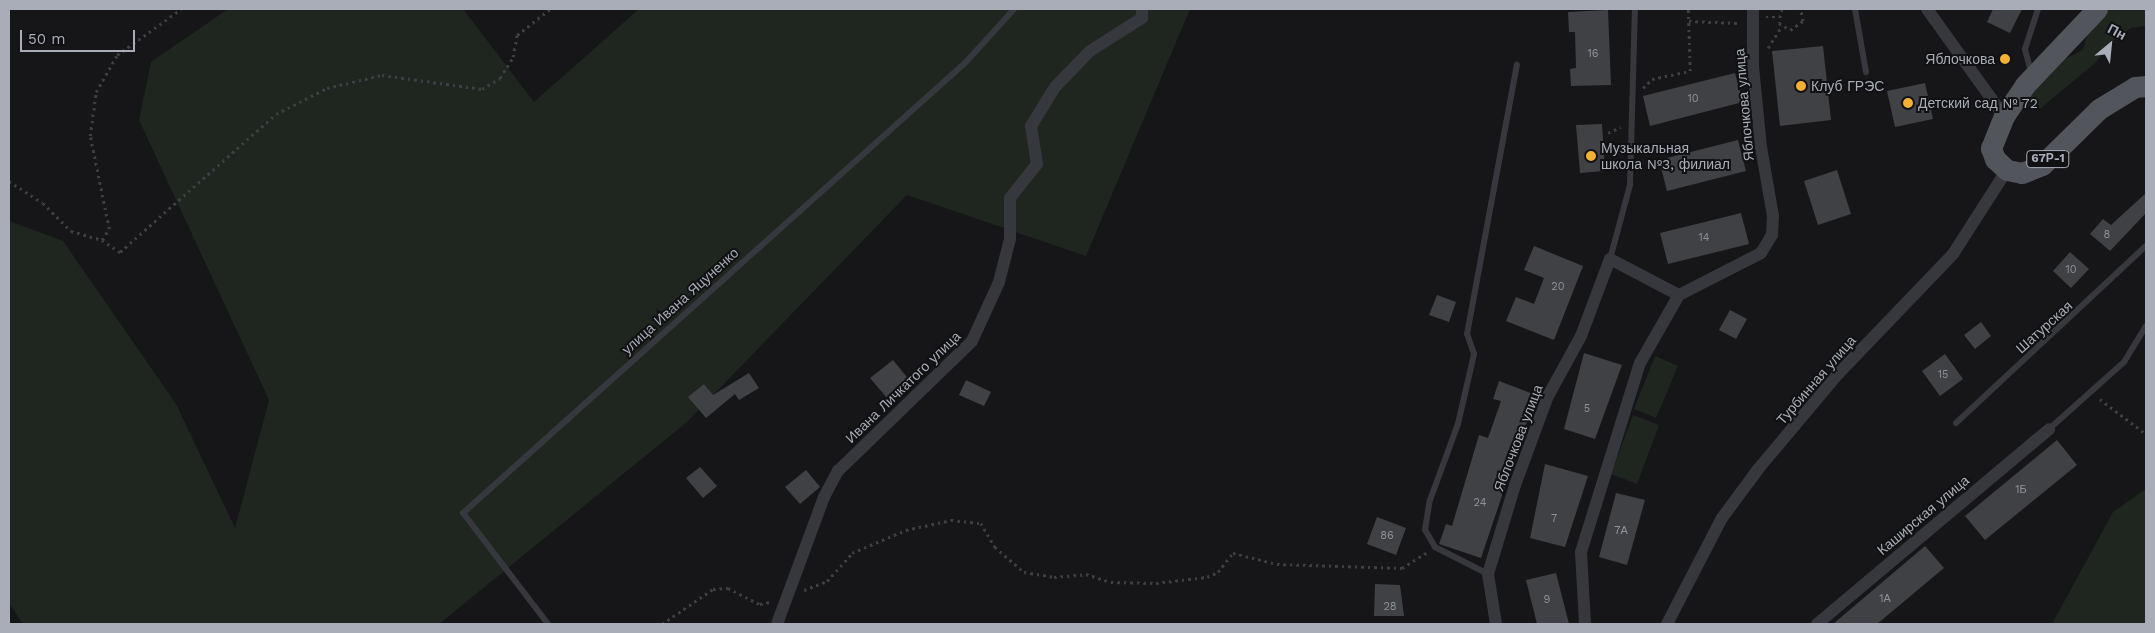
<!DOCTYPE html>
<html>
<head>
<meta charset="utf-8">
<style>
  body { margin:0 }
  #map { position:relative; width:2155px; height:633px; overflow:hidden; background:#161618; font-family:"Work Sans",sans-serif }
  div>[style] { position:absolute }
  .green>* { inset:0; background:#1e261f }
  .building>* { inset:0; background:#404145 }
  .path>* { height:2.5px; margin-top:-1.25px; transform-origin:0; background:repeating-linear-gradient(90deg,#3d3f44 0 2.5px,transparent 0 6.5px) }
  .lane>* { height:6px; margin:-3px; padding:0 3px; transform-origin:3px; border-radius:3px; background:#37383d }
  .street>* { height:12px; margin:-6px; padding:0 6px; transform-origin:6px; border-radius:6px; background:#37383d }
  .primary>* { height:21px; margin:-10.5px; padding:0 10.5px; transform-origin:10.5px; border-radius:10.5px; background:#53555c }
  .dots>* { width:14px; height:14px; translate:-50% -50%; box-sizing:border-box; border:2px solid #111113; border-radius:50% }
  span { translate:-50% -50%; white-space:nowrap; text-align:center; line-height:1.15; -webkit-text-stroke:4px #111113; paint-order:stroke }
  .number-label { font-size:11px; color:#8e929b }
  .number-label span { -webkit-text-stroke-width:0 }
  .shield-label span { padding:1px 4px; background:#111113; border:1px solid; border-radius:4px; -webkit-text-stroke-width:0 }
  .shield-label { font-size:12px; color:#a8adb8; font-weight:700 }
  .poi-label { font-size:14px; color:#a8adb8 }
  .right { translate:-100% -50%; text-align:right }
  .left { translate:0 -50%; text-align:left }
  .street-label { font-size:14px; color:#a8adb8 }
  .frame { position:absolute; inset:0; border:10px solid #a8adb8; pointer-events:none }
  .north { position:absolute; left:2085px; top:20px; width:50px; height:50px; -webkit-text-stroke:4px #111113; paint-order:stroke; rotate:28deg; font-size:14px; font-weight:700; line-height:20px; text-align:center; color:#a8adb8 }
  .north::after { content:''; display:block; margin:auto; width:18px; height:22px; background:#a8adb8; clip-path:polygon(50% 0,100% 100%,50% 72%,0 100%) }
  .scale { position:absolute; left:20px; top:30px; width:115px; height:22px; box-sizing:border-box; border:2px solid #a8adb8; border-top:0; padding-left:6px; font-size:15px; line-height:18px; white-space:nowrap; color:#a8adb8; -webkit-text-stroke:4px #111113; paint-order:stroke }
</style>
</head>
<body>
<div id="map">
  <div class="green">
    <div style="clip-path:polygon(228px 9px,463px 9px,534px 102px,639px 9px,1190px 9px,1086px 256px,907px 195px,687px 422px,439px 624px,23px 624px,9px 603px,9px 221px,63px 241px,176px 404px,235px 528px,269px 400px,139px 120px,151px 62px)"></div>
    <div style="clip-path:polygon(2094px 9px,2146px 9px,2146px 26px,2131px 28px,2114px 40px,2095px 63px,2041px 108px,2029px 110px,2022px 102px,2047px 68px,2083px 50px)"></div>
    <div style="clip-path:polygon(1655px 356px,1678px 366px,1656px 418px,1634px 409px)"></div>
    <div style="clip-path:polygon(1633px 415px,1659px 425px,1637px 484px,1611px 474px)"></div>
    <div style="clip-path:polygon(2146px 489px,2146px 624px,2052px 624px,2113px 512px)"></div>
  </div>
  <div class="building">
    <div style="clip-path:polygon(1993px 9px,2022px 9px,2010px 33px,1987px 22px)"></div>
    <div style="clip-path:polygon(1608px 10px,1611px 85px,1571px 86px,1570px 69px,1576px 68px,1575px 32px,1569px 32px,1568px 12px)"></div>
    <div style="clip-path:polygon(1823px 46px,1831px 120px,1780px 126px,1772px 51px)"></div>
    <div style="clip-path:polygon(1735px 73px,1743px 102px,1650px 126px,1643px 96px)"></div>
    <div style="clip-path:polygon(1925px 83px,1933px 119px,1895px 127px,1887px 91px)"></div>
    <div style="clip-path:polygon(1602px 124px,1605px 171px,1580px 173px,1576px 125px)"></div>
    <div style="clip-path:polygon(1738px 140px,1746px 171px,1667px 191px,1659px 160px)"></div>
    <div style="clip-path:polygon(1837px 170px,1851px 214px,1818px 225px,1804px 181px)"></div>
    <div style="clip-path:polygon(2146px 193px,2146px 213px,2110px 251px,2090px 234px,2103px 219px,2111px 225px)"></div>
    <div style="clip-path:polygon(1741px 213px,1749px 244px,1668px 264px,1660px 233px)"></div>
    <div style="clip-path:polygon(1534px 246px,1583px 266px,1554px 340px,1506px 321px,1516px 297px,1534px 304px,1544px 278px,1524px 270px)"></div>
    <div style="clip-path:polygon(2070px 252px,2089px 269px,2071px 288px,2053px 271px)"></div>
    <div style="clip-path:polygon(1437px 295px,1456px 302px,1449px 322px,1429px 315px)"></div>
    <div style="clip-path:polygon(1730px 310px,1747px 319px,1736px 339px,1719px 330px)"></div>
    <div style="clip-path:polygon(1981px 322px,1991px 336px,1975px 349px,1964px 335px)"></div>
    <div style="clip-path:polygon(1584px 353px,1622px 365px,1595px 439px,1564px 429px)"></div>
    <div style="clip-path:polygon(1945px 354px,1963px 379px,1940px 396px,1922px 371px)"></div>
    <div style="clip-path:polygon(893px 360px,910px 381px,887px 398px,870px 378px)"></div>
    <div style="clip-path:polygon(749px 373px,759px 388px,739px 400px,735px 394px,706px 418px,688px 397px,704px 384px,713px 395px)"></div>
    <div style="clip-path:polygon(966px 380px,991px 392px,984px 406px,959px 395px)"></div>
    <div style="clip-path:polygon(1499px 381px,1536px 395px,1481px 558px,1439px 544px,1446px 524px,1452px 526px,1479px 435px,1488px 438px,1501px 401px,1493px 399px)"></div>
    <div style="clip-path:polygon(2057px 440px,2077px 465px,1985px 540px,1965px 516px)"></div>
    <div style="clip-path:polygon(1545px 464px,1588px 476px,1565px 547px,1530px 538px)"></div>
    <div style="clip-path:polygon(700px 467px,717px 486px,703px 498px,686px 478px)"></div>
    <div style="clip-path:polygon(806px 470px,820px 487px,800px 504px,785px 487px)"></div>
    <div style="clip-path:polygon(1616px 493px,1645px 500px,1627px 565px,1599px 557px)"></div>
    <div style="clip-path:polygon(1377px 517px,1406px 528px,1396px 555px,1367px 544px)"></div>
    <div style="clip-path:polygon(1925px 546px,1944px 568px,1877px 624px,1833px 624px)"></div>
    <div style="clip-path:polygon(1556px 573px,1569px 624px,1537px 624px,1526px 580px)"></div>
    <div style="clip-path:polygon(1375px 584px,1400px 585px,1404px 616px,1374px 616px)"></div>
  </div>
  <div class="path">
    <div style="left:1782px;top:9px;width:14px;rotate:102deg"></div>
    <div style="left:1779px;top:23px;width:13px;rotate:32deg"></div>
    <div style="left:1790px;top:30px;width:16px;rotate:-35deg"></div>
    <div style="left:1803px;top:21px;width:12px;rotate:-104deg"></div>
    <div style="left:1766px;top:17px;width:12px"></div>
    <div style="left:1689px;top:21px;width:50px;rotate:2.3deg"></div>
    <div style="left:1768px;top:48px;width:26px;rotate:-58deg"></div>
    <div style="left:1643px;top:88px;width:13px;rotate:-45deg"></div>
    <div style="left:1652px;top:79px;width:39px;rotate:-12deg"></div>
    <div style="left:1690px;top:71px;width:62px;rotate:-91.8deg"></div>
    <div style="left:1608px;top:133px;width:14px;rotate:-25deg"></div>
    <div style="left:9px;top:181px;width:40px;rotate:32.9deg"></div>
    <div style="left:43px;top:203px;width:40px;rotate:45deg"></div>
    <div style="left:71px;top:231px;width:32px;rotate:16deg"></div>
    <div style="left:102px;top:240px;width:13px;rotate:-58deg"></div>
    <div style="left:109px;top:229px;width:95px;rotate:-101.5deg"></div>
    <div style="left:90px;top:136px;width:44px;rotate:-82.2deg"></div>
    <div style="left:96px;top:92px;width:43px;rotate:-60.4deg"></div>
    <div style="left:117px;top:55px;width:79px;rotate:-35.7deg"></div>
    <div style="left:102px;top:240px;width:22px;rotate:34deg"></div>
    <div style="left:120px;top:252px;width:208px;rotate:-41.5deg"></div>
    <div style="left:276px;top:114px;width:57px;rotate:-27deg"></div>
    <div style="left:327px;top:88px;width:57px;rotate:-13.3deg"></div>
    <div style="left:382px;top:75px;width:101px;rotate:8deg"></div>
    <div style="left:482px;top:89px;width:21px;rotate:-31deg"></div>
    <div style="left:500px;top:78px;width:25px;rotate:-58deg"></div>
    <div style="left:513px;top:57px;width:22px;rotate:-80deg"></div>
    <div style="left:517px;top:35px;width:42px;rotate:-38.2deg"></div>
    <div style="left:2100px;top:399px;width:58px;rotate:37.3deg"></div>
    <div style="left:804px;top:590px;width:25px;rotate:-21deg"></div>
    <div style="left:827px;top:581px;width:38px;rotate:-48deg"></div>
    <div style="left:852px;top:553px;width:59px;rotate:-23.1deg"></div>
    <div style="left:906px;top:530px;width:46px;rotate:-12.5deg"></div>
    <div style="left:951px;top:520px;width:30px;rotate:6deg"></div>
    <div style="left:981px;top:523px;width:28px;rotate:60deg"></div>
    <div style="left:995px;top:547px;width:38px;rotate:41deg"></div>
    <div style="left:1024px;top:572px;width:30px;rotate:9deg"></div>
    <div style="left:1054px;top:577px;width:32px;rotate:-5deg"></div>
    <div style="left:1086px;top:574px;width:26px;rotate:18deg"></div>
    <div style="left:1111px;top:582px;width:45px;rotate:1.3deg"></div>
    <div style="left:1156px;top:583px;width:51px;rotate:-6.7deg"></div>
    <div style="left:1207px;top:577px;width:12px;rotate:-24deg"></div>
    <div style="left:1218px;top:572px;width:24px;rotate:-52deg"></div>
    <div style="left:1233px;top:553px;width:45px;rotate:14deg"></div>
    <div style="left:1277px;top:564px;width:125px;rotate:1.8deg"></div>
    <div style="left:1402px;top:568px;width:31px;rotate:-32deg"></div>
    <div style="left:662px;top:624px;width:62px;rotate:-34.5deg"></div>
    <div style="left:713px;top:589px;width:15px;rotate:-4deg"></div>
    <div style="left:728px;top:588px;width:36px;rotate:27deg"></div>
    <div style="left:760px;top:604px;width:10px;rotate:-11deg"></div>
  </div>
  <div class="lane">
    <div style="left:1855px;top:9px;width:64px;rotate:80.1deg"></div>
    <div style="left:2031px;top:72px;width:24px;rotate:-105deg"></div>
    <div style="left:2025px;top:49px;width:42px;rotate:-72deg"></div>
    <div style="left:1610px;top:259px;width:77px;rotate:-74.9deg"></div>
    <div style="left:1630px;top:185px;width:176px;rotate:-88.4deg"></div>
    <div style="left:1956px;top:423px;width:260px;rotate:-43deg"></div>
    <div style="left:2049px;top:429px;width:101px;rotate:-41.8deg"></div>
    <div style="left:2124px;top:362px;width:42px;rotate:-58.6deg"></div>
    <div style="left:1488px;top:574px;width:59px;rotate:-153deg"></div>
    <div style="left:1435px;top:547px;width:20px;rotate:-120deg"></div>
    <div style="left:1425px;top:530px;width:30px;rotate:-81deg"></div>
    <div style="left:1430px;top:500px;width:81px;rotate:-69.8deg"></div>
    <div style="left:1458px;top:424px;width:72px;rotate:-77.1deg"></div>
    <div style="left:1474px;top:354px;width:21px;rotate:-109deg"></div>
    <div style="left:1467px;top:334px;width:274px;rotate:-79.5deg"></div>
    <div style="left:548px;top:624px;width:140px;rotate:-127.4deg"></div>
    <div style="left:463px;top:513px;width:676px;rotate:-41.88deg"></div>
    <div style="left:966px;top:62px;width:72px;rotate:-47.8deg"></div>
  </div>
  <div class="street">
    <div style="left:1927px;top:9px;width:132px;rotate:54.3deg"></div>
    <div style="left:777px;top:624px;width:135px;rotate:-69.7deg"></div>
    <div style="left:824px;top:497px;width:30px;rotate:-62deg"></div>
    <div style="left:838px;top:471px;width:187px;rotate:-44.1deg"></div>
    <div style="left:972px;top:341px;width:65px;rotate:-65.4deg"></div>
    <div style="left:999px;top:282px;width:44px;rotate:-75.7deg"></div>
    <div style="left:1010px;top:239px;width:41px;rotate:-90deg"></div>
    <div style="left:1010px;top:198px;width:43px;rotate:-51.5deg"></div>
    <div style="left:1037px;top:164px;width:38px;rotate:-99deg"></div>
    <div style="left:1031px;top:126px;width:46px;rotate:-58.4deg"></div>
    <div style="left:1055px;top:87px;width:50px;rotate:-45.8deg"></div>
    <div style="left:1090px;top:51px;width:62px;rotate:-32.4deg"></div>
    <div style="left:1142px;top:18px;width:9px;rotate:-90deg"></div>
    <div style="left:1496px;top:624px;width:51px;rotate:-99.1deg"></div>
    <div style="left:1488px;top:574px;width:93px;rotate:-73.1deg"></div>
    <div style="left:1515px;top:485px;width:95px;rotate:-69.7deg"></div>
    <div style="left:1548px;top:396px;width:68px;rotate:-61.2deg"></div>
    <div style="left:1581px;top:336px;width:82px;rotate:-69.4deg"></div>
    <div style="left:1610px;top:259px;width:78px;rotate:27.6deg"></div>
    <div style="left:1585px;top:624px;width:72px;rotate:-93.2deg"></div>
    <div style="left:1581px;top:552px;width:198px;rotate:-72.7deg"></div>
    <div style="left:1640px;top:363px;width:78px;rotate:-60.2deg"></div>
    <div style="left:1679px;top:295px;width:92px;rotate:-27.1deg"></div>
    <div style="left:1761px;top:253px;width:21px;rotate:-59deg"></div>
    <div style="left:1772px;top:235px;width:19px;rotate:-87deg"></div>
    <div style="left:1773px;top:216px;width:70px;rotate:-99.9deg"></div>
    <div style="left:1761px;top:147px;width:80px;rotate:-95.7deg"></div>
    <div style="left:1753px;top:67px;width:58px;rotate:-90deg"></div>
    <div style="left:1667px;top:624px;width:119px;rotate:-62.6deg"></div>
    <div style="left:1722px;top:518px;width:62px;rotate:-53.5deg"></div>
    <div style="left:1759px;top:468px;width:121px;rotate:-50deg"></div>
    <div style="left:1837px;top:375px;width:168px;rotate:-46.2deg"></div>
    <div style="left:1953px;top:254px;width:100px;rotate:-57.3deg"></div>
    <div style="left:1817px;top:624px;width:303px;rotate:-40deg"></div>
  </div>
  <div class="primary">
    <div style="left:2097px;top:9px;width:105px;rotate:133.5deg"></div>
    <div style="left:2025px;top:85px;width:37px;rotate:124deg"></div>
    <div style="left:2004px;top:116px;width:35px;rotate:112deg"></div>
    <div style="left:1991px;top:148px;width:12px;rotate:70deg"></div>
    <div style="left:1995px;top:159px;width:16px;rotate:43deg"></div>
    <div style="left:2007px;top:170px;width:15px;rotate:11deg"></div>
    <div style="left:2022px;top:173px;width:22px;rotate:-22deg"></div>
    <div style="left:2042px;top:165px;width:80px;rotate:-44.5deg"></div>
    <div style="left:2099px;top:109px;width:42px;rotate:-31.4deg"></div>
    <div style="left:2135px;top:87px;width:11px;rotate:-5deg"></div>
  </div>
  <div class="dots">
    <div style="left:2005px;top:59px;background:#f2b134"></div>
    <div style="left:1801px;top:86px;background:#f2b134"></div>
    <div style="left:1908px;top:103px;background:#f2b134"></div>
    <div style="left:1591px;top:156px;background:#f2b134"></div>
  </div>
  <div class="number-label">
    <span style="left:1593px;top:54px">16</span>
    <span style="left:1693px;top:99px">10</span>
    <span style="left:2107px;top:235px">8</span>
    <span style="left:1704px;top:238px">14</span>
    <span style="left:2071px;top:270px">10</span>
    <span style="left:1558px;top:287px">20</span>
    <span style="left:1943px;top:375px">15</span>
    <span style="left:1587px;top:409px">5</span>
    <span style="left:2021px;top:490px">1Б</span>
    <span style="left:1480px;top:503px">24</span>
    <span style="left:1554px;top:519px">7</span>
    <span style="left:1621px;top:531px">7А</span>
    <span style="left:1387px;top:536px">86</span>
    <span style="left:1885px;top:599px">1А</span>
    <span style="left:1547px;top:600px">9</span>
    <span style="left:1390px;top:607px">28</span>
  </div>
  <div class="shield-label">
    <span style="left:2048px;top:159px">67Р-1</span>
  </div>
  <div class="poi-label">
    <span class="right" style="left:1995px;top:59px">Яблочкова</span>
    <span class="left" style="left:1811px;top:86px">Клуб ГРЭС</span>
    <span class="left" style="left:1918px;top:103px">Детский сад № 72</span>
    <span class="left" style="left:1601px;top:156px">Музыкальная<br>школа №3, филиал</span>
  </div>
  <div class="street-label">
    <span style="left:1744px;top:105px;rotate:-95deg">Яблочкова улица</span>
    <span style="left:680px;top:301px;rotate:-42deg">улица Ивана Яцуненко</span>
    <span style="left:2044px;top:327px;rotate:-42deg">Шатурская</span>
    <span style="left:1816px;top:380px;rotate:-49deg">Турбинная улица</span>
    <span style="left:903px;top:387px;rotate:-44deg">Ивана Личкатого улица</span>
    <span style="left:1518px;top:438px;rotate:-69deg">Яблочкова улица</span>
    <span style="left:1923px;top:515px;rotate:-40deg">Каширская улица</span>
  </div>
  <div class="frame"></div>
  <div class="north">Пн</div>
  <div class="scale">50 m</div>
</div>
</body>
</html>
